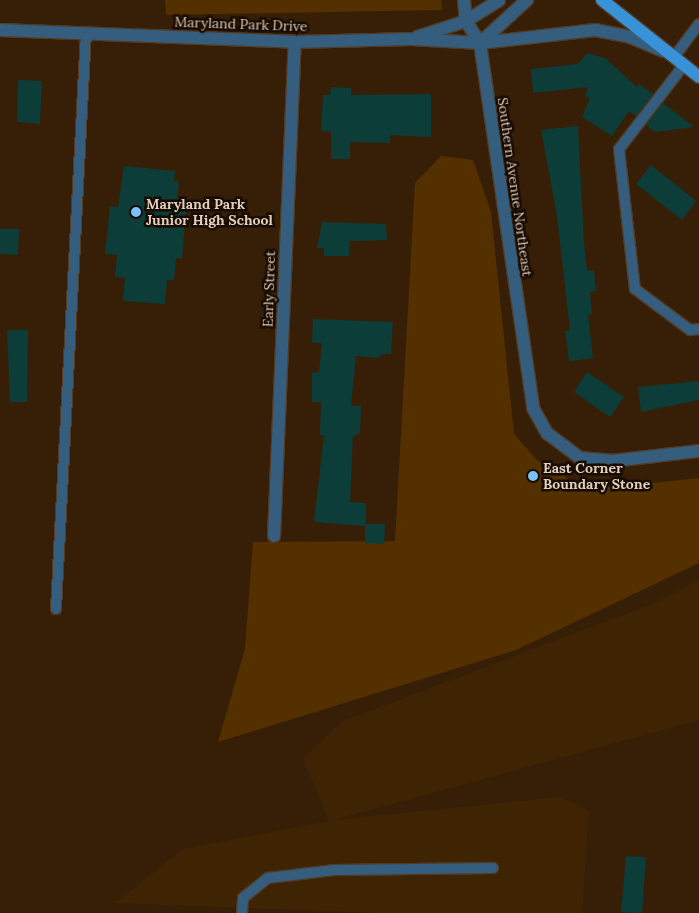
<!DOCTYPE html>
<html>
<head>
<meta charset="utf-8">
<style>
  body { margin:0 }
  #map { position:relative; width:699px; height:913px; overflow:hidden; background:#361f06; font-family:Lora,serif }
  div>[style] { position:absolute }
  .built>* { inset:0; background:#3f2404 }
  .green>* { inset:0; background:#543001 }
  .building>* { inset:0; background:#0c3d38 }
  .roads { filter:drop-shadow(1px 0 #513b23) drop-shadow(-1px 0 #513b23) drop-shadow(0 1px #513b23) drop-shadow(0 -1px #513b23) }
  .lane>* { height:10px; margin:-5px; padding:0 5px; transform-origin:5px; border-radius:5px; background:#355d7e }
  .street>* { height:12px; margin:-6px; padding:0 6px; transform-origin:6px; border-radius:6px; background:#355d7e }
  .primary>* { height:12px; margin:-6px; padding:0 6px; transform-origin:6px; border-radius:6px; background:#3792d7 }
  .dots>* { width:14px; height:14px; translate:-50% -50%; box-sizing:border-box; border:2px solid #180b01; border-radius:50% }
  span { translate:-50% -50%; white-space:nowrap; text-align:center; line-height:1.15; -webkit-text-stroke:5px #180b01; paint-order:stroke }
  .street-label { font-size:14px; color:#e1cebc }
  .poi-label { font-size:14px; color:#e1cebc; font-weight:700 }
  .left { translate:0 -50%; text-align:left }
</style>
</head>
<body>
<div id="map">
  <div class="built">
    <div style="clip-path:polygon(699px 580px,699px 720px,333px 820px,561px 797px,589px 812px,582px 913px,378px 913px,115px 903px,183px 849px,329px 821px,303px 758px,343px 721px,652px 604px)"></div>
  </div>
  <div class="green">
    <div style="clip-path:polygon(165px 0,441px 0,442px 10px,166px 15px)"></div>
    <div style="clip-path:polygon(441px 156px,473px 160px,491px 212px,514px 434px,536px 459px,575px 483px,615px 487px,699px 478px,699px 563px,516px 650px,218px 742px,245px 649px,253px 542px,395px 541px,415px 183px)"></div>
  </div>
  <div class="building">
    <div style="clip-path:polygon(587px 53px,605px 58px,637px 87px,639px 84px,653px 94px,636px 116px,629px 111px,612px 136px,582px 117px,590px 98px,585px 97px,588px 87px,533px 93px,531px 69px,578px 64px)"></div>
    <div style="clip-path:polygon(18px 80px,42px 81px,40px 124px,17px 122px)"></div>
    <div style="clip-path:polygon(331px 87px,351px 88px,351px 95px,431px 94px,431px 137px,390px 135px,390px 143px,350px 142px,350px 159px,331px 159px,331px 132px,321px 131px,323px 95px,330px 95px)"></div>
    <div style="clip-path:polygon(663px 103px,694px 127px,655px 132px,646px 125px)"></div>
    <div style="clip-path:polygon(578px 126px,584px 242px,587px 271px,594px 270px,596px 291px,590px 292px,592px 314px,588px 315px,593px 358px,569px 361px,565px 331px,570px 330px,557px 216px,541px 130px)"></div>
    <div style="clip-path:polygon(651px 165px,696px 201px,682px 220px,636px 184px)"></div>
    <div style="clip-path:polygon(124px 166px,175px 171px,174px 181px,179px 181px,176px 210px,186px 210px,182px 259px,176px 258px,174px 280px,167px 280px,165px 304px,123px 301px,125px 278px,115px 277px,117px 255px,105px 254px,110px 206px,118px 207px)"></div>
    <div style="clip-path:polygon(322px 222px,386px 224px,387px 240px,350px 241px,349px 256px,324px 256px,324px 248px,317px 248px)"></div>
    <div style="clip-path:polygon(0 229px,19px 229px,18px 255px,0 254px)"></div>
    <div style="clip-path:polygon(313px 319px,393px 322px,391px 354px,381px 354px,380px 358px,356px 356px,351px 406px,361px 406px,360px 433px,353px 436px,350px 502px,366px 503px,366px 524px,385px 524px,384px 544px,365px 543px,365px 526px,314px 522px,324px 435px,320px 435px,321px 402px,312px 402px,312px 373px,319px 372px,322px 343px,312px 343px)"></div>
    <div style="clip-path:polygon(7px 330px,28px 330px,27px 402px,10px 402px)"></div>
    <div style="clip-path:polygon(587px 372px,624px 397px,610px 417px,574px 392px)"></div>
    <div style="clip-path:polygon(699px 381px,699px 400px,641px 412px,638px 387px)"></div>
    <div style="clip-path:polygon(626px 856px,646px 857px,642px 913px,621px 912px)"></div>
  </div>
  <div class="roads">
    <div class="lane">
      <div style="left:674px;top:57px;width:41px;rotate:-52.9deg"></div>
      <div style="left:684px;top:65px;width:106px;rotate:127.7deg"></div>
      <div style="left:619px;top:149px;width:141px;rotate:83.5deg"></div>
      <div style="left:635px;top:289px;width:69px;rotate:36.7deg"></div>
      <div style="left:690px;top:330px;width:9px;rotate:-6deg"></div>
      <div style="left:56px;top:609px;width:577px;rotate:-87.02deg"></div>
      <div style="left:242px;top:913px;width:15px;rotate:-86deg"></div>
      <div style="left:243px;top:898px;width:32px;rotate:-39deg"></div>
      <div style="left:268px;top:878px;width:67px;rotate:-6.8deg"></div>
      <div style="left:335px;top:870px;width:158px;rotate:-0.7deg"></div>
    </div>
    <div class="street">
      <div style="left:464px;top:0;width:21px;rotate:85deg"></div>
      <div style="left:466px;top:21px;width:26px;rotate:58deg"></div>
      <div style="left:480px;top:43px;width:369px;rotate:81.7deg"></div>
      <div style="left:533px;top:408px;width:29px;rotate:61deg"></div>
      <div style="left:547px;top:433px;width:41px;rotate:37.1deg"></div>
      <div style="left:580px;top:458px;width:32px;rotate:5deg"></div>
      <div style="left:612px;top:461px;width:88px;rotate:-6.6deg"></div>
      <div style="left:0;top:30px;width:295px;rotate:2.3deg"></div>
      <div style="left:295px;top:42px;width:116px;rotate:-1.5deg"></div>
      <div style="left:411px;top:39px;width:69px;rotate:3.3deg"></div>
      <div style="left:480px;top:43px;width:116px;rotate:-6.4deg"></div>
      <div style="left:595px;top:30px;width:36px;rotate:11deg"></div>
      <div style="left:630px;top:37px;width:36px;rotate:23deg"></div>
      <div style="left:417px;top:37px;width:52px;rotate:-18.1deg"></div>
      <div style="left:466px;top:21px;width:39px;rotate:-32deg"></div>
      <div style="left:480px;top:43px;width:64px;rotate:-42.5deg"></div>
      <div style="left:274px;top:536px;width:494px;rotate:-87.6deg"></div>
    </div>
    <div class="primary">
      <div style="left:602px;top:0;width:124px;rotate:38.4deg"></div>
    </div>
  </div>
  <div class="dots">
    <div style="left:136px;top:212px;background:#7abff8"></div>
    <div style="left:533px;top:476px;background:#7abff8"></div>
  </div>
  <div class="street-label">
    <span style="left:241px;top:24px;rotate:2deg">Maryland Park Drive</span>
    <span style="left:515px;top:187px;rotate:82deg">Southern Avenue Northeast</span>
    <span style="left:269px;top:289px;rotate:-88deg">Early Street</span>
  </div>
  <div class="poi-label">
    <span class="left" style="left:146px;top:212px">Maryland Park<br>Junior High School</span>
    <span class="left" style="left:543px;top:476px">East Corner<br>Boundary Stone</span>
  </div>
</div>
</body>
</html>
